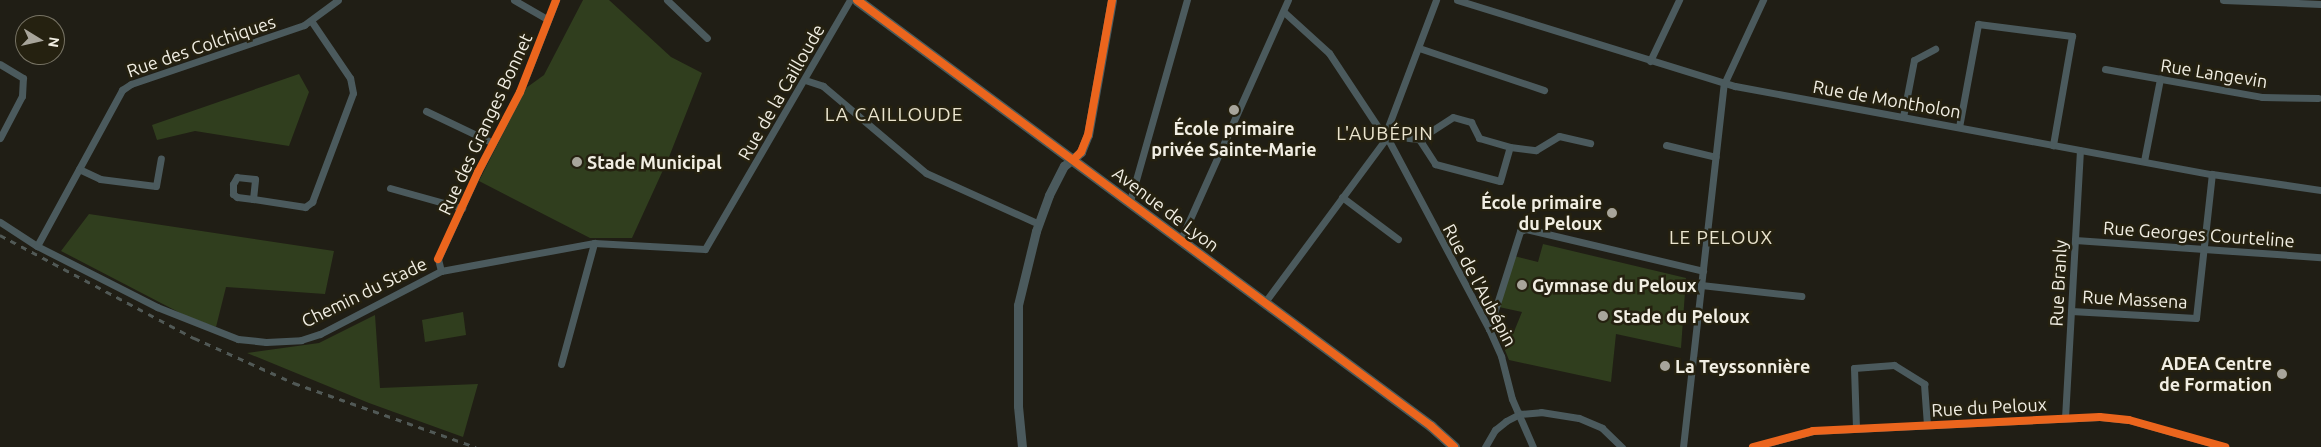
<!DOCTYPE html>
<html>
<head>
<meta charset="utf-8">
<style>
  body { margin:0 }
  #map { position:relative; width:2321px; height:447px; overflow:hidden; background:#201e15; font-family:Ubuntu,sans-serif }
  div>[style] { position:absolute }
  .green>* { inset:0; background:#303e1e }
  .minor>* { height:7px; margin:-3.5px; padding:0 3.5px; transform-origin:3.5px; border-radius:3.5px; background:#4b5a5d }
  .tertiary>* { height:9px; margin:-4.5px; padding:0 4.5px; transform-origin:4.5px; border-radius:4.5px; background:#4b5a5d }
  .primary>* { height:11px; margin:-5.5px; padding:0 5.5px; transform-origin:5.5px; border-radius:5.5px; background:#4a5a5a }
  .rail>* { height:2.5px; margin-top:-1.25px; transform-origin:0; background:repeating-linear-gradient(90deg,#515956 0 6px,transparent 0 12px) }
  .cycleway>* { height:8px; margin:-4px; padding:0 4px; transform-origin:4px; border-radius:4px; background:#eb651d }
  .dots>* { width:14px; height:14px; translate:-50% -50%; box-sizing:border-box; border:2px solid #252110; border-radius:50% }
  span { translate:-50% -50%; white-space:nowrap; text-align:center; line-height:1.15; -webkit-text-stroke:5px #252110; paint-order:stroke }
  .street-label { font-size:18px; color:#f1eee3 }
  .poi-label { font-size:18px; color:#f1eee3; font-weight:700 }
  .left { translate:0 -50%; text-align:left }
  .right { translate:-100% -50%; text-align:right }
  .neighbourhood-label { font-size:19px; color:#ebe5cf; letter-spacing:1px }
  .north { position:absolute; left:15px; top:15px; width:50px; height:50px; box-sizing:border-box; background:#252110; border:1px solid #777364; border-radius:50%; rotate:99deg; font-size:14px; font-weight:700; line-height:20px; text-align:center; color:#f1eee3 }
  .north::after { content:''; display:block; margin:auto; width:18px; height:22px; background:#a8a59b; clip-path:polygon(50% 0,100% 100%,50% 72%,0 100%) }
</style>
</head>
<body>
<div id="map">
  <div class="green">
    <div style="clip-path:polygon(583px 0,609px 0,671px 57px,702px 73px,669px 157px,632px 238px,590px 238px,479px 181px,526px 88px,544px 75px)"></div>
    <div style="clip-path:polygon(299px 74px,309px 92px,289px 146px,195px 131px,157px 140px,152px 125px)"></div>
    <div style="clip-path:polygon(89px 214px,334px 251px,325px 294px,226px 287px,216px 327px,186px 316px,61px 251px)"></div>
    <div style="clip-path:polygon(1543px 244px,1686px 278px,1681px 348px,1616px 334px,1611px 382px,1509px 360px,1499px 336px,1513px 334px,1522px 312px,1499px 307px,1514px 256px,1538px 262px)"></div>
    <div style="clip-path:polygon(463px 312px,466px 335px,425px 342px,422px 320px)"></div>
    <div style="clip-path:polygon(375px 315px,380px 388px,478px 384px,463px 437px,369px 403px,247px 353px,319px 343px)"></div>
  </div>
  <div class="minor">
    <div style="left:514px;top:0;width:39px;rotate:30deg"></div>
    <div style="left:667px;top:0;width:55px;rotate:43.5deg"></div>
    <div style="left:1457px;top:0;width:291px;rotate:17.2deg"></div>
    <div style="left:1735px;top:86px;width:485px;rotate:10.5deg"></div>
    <div style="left:2212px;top:174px;width:110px;rotate:8.4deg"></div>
    <div style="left:2223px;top:0;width:98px;rotate:2.3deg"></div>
    <div style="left:1284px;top:12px;width:61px;rotate:42.3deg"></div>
    <div style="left:1329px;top:53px;width:92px;rotate:56.5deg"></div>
    <div style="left:1419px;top:48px;width:132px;rotate:18.6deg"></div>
    <div style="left:1650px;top:61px;width:68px;rotate:-64.6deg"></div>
    <div style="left:2105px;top:69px;width:159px;rotate:10.1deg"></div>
    <div style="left:2262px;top:97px;width:56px;rotate:1deg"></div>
    <div style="left:805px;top:80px;width:19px;rotate:18deg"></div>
    <div style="left:823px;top:86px;width:135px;rotate:40.2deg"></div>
    <div style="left:926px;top:173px;width:124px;rotate:24.3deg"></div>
    <div style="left:426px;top:111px;width:74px;rotate:25.5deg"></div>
    <div style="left:1903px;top:117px;width:58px;rotate:-79.1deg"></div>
    <div style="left:1914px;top:60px;width:24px;rotate:-28deg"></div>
    <div style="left:1388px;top:127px;width:136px;rotate:-69.3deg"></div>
    <div style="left:1959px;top:127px;width:105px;rotate:-79.5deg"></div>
    <div style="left:1978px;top:24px;width:95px;rotate:7.3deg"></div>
    <div style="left:2072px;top:36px;width:111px;rotate:99.9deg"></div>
    <div style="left:1393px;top:136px;width:26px;rotate:7deg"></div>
    <div style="left:1419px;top:139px;width:40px;rotate:-32.9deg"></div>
    <div style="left:1453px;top:117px;width:19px;rotate:16deg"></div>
    <div style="left:1471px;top:122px;width:18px;rotate:63deg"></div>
    <div style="left:1479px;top:138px;width:32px;rotate:16deg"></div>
    <div style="left:1510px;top:147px;width:26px;rotate:7deg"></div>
    <div style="left:1536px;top:150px;width:27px;rotate:-31deg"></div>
    <div style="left:1559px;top:136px;width:32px;rotate:13deg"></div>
    <div style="left:0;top:138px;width:47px;rotate:-62.4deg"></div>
    <div style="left:22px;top:96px;width:18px;rotate:-87deg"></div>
    <div style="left:23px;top:78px;width:27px;rotate:-149deg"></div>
    <div style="left:1419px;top:139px;width:30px;rotate:57deg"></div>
    <div style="left:1435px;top:164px;width:67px;rotate:14.7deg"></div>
    <div style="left:1500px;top:181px;width:35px;rotate:-74deg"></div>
    <div style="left:1389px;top:141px;width:213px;rotate:62deg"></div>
    <div style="left:1489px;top:329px;width:30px;rotate:66deg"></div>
    <div style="left:1501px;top:356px;width:44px;rotate:75.7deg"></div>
    <div style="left:1512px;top:399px;width:52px;rotate:66.4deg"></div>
    <div style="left:1666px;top:145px;width:51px;rotate:13.5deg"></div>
    <div style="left:2144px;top:161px;width:84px;rotate:-79deg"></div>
    <div style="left:79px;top:169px;width:23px;rotate:25deg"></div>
    <div style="left:100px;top:179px;width:56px;rotate:7.1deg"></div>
    <div style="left:156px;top:186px;width:28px;rotate:-80deg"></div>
    <div style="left:390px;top:188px;width:75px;rotate:15.5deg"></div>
    <div style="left:1342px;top:197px;width:70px;rotate:36.9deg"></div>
    <div style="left:253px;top:199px;width:20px;rotate:-84deg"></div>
    <div style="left:255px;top:179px;width:18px;rotate:-174deg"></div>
    <div style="left:237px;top:177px;width:8px;rotate:120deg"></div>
    <div style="left:233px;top:184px;width:10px;rotate:90deg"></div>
    <div style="left:233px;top:194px;width:5px;rotate:37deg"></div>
    <div style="left:237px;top:197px;width:16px;rotate:7deg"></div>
    <div style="left:253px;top:199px;width:53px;rotate:8.7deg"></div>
    <div style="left:305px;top:207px;width:9px;rotate:-36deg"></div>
    <div style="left:312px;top:202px;width:116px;rotate:-69.4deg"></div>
    <div style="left:353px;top:93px;width:15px;rotate:-101deg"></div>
    <div style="left:350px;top:78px;width:68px;rotate:-124.2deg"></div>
    <div style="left:1130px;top:201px;width:209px;rotate:-74.2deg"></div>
    <div style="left:0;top:222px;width:44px;rotate:33deg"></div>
    <div style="left:37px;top:246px;width:135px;rotate:26.9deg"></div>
    <div style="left:157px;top:307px;width:87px;rotate:21.6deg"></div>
    <div style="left:238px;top:339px;width:28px;rotate:6deg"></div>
    <div style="left:266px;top:342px;width:35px;rotate:-3deg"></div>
    <div style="left:301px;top:340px;width:20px;rotate:-18deg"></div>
    <div style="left:320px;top:334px;width:136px;rotate:-27.5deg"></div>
    <div style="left:441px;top:271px;width:156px;rotate:-10.4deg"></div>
    <div style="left:594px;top:243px;width:111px;rotate:3.1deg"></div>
    <div style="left:705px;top:249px;width:288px;rotate:-59.8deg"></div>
    <div style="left:1181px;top:239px;width:262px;rotate:-65.9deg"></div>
    <div style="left:2075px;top:240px;width:247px;rotate:4deg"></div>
    <div style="left:37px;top:246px;width:178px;rotate:-61.4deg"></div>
    <div style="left:122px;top:90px;width:11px;rotate:-34deg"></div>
    <div style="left:131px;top:84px;width:183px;rotate:-18.8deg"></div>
    <div style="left:304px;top:25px;width:42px;rotate:-36.3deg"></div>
    <div style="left:441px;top:271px;width:12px;rotate:-104deg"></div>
    <div style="left:438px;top:259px;width:96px;rotate:-65.3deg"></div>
    <div style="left:478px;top:172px;width:90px;rotate:-62.3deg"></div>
    <div style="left:520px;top:92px;width:99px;rotate:-68.6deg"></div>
    <div style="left:1701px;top:285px;width:101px;rotate:6.3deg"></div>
    <div style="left:1265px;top:302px;width:200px;rotate:-53.5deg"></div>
    <div style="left:2071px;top:311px;width:125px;rotate:3.2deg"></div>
    <div style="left:2196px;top:318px;width:145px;rotate:-83.7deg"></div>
    <div style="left:1489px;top:329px;width:103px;rotate:-72.4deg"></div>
    <div style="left:1520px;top:231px;width:6px;rotate:-18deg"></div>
    <div style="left:1526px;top:229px;width:182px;rotate:13.3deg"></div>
    <div style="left:561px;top:364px;width:125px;rotate:-74.7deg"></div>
    <div style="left:2065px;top:418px;width:268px;rotate:-86.8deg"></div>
    <div style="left:1856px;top:428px;width:60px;rotate:-91.9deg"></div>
    <div style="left:1854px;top:368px;width:40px;rotate:-4.3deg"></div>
    <div style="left:1894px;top:365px;width:36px;rotate:32deg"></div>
    <div style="left:1924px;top:384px;width:41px;rotate:85.8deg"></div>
    <div style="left:1485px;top:447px;width:20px;rotate:-60deg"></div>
    <div style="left:1495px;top:430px;width:14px;rotate:-39deg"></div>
    <div style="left:1506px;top:421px;width:16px;rotate:-27deg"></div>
    <div style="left:1520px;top:414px;width:21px;rotate:-5deg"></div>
    <div style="left:1541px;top:412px;width:38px;rotate:9deg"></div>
    <div style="left:1579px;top:418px;width:25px;rotate:23deg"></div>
    <div style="left:1602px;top:428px;width:28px;rotate:44deg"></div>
    <div style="left:1683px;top:447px;width:365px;rotate:-83.6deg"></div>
    <div style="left:1724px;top:84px;width:93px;rotate:-65.1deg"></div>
    <div style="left:1753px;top:447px;width:62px;rotate:-14.9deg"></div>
    <div style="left:1813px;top:431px;width:287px;rotate:-2.8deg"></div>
    <div style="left:2100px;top:417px;width:29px;rotate:6deg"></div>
    <div style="left:2129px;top:420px;width:100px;rotate:15.7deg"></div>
  </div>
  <div class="tertiary">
    <div style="left:1022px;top:447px;width:41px;rotate:-95.6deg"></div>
    <div style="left:1018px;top:406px;width:101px;rotate:-90deg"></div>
    <div style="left:1018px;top:305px;width:76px;rotate:-76.3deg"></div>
    <div style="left:1036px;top:231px;width:38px;rotate:-70deg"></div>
    <div style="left:1049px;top:195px;width:33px;rotate:-63deg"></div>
    <div style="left:1064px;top:166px;width:22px;rotate:-39deg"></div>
    <div style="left:1081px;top:152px;width:18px;rotate:-68deg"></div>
    <div style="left:1088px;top:135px;width:137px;rotate:-79.9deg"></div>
  </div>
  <div class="primary">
    <div style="left:857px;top:0;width:715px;rotate:36.58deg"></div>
    <div style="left:1431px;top:426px;width:31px;rotate:42deg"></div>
  </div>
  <div class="rail">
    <div style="left:0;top:235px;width:220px;rotate:28deg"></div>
    <div style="left:194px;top:338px;width:110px;rotate:24.2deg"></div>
    <div style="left:294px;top:383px;width:193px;rotate:19.4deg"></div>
  </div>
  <div class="cycleway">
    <div style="left:857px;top:0;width:715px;rotate:36.58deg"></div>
    <div style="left:1431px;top:426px;width:31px;rotate:42deg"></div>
    <div style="left:1074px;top:159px;width:10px;rotate:-45deg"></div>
    <div style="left:1081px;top:152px;width:18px;rotate:-68deg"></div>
    <div style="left:1088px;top:135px;width:137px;rotate:-79.9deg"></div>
    <div style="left:438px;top:259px;width:96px;rotate:-65.3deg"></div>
    <div style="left:478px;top:172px;width:90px;rotate:-62.3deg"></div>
    <div style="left:520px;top:92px;width:99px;rotate:-68.6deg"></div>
    <div style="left:1753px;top:447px;width:62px;rotate:-14.9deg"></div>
    <div style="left:1813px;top:431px;width:287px;rotate:-2.8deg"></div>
    <div style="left:2100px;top:417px;width:29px;rotate:6deg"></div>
    <div style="left:2129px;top:420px;width:100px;rotate:15.7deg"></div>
  </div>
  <div class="dots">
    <div style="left:1234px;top:110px;background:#a8a59b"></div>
    <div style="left:577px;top:162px;background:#a8a59b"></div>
    <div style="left:1612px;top:213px;background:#a8a59b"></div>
    <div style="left:1522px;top:285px;background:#a8a59b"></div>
    <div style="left:1603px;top:316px;background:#a8a59b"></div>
    <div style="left:1665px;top:366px;background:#a8a59b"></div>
    <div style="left:2282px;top:374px;background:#a8a59b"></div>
  </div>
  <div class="street-label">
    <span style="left:201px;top:46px;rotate:-19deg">Rue des Colchiques</span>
    <span style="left:2214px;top:73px;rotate:9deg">Rue Langevin</span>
    <span style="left:781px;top:92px;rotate:-60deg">Rue de la Cailloude</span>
    <span style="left:1887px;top:99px;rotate:10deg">Rue de Montholon</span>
    <span style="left:485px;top:124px;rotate:-65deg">Rue des Granges Bonnet</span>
    <span style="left:1166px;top:209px;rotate:37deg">Avenue de Lyon</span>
    <span style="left:2199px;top:234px;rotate:4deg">Rue Georges Courteline</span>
    <span style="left:2058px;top:283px;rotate:-87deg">Rue Branly</span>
    <span style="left:1480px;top:285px;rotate:62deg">Rue de l'Aubépin</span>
    <span style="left:364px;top:292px;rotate:-26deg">Chemin du Stade</span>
    <span style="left:2135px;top:299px;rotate:3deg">Rue Massena</span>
    <span style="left:1989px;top:407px;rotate:-3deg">Rue du Peloux</span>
  </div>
  <div class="poi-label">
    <span style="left:1234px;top:139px">École primaire<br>privée Sainte-Marie</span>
    <span class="left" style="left:587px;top:162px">Stade Municipal</span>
    <span class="right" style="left:1602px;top:213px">École primaire<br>du Peloux</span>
    <span class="left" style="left:1532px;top:285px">Gymnase du Peloux</span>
    <span class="left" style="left:1613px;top:316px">Stade du Peloux</span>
    <span class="right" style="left:2272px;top:374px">ADEA Centre<br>de Formation</span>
    <span class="left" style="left:1675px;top:366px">La Teyssonnière</span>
  </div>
  <div class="neighbourhood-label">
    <span style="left:894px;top:115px">LA CAILLOUDE</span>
    <span style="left:1385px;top:134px">L'AUBÉPIN</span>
    <span style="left:1721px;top:238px">LE PELOUX</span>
  </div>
  <div class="north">N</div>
</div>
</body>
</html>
